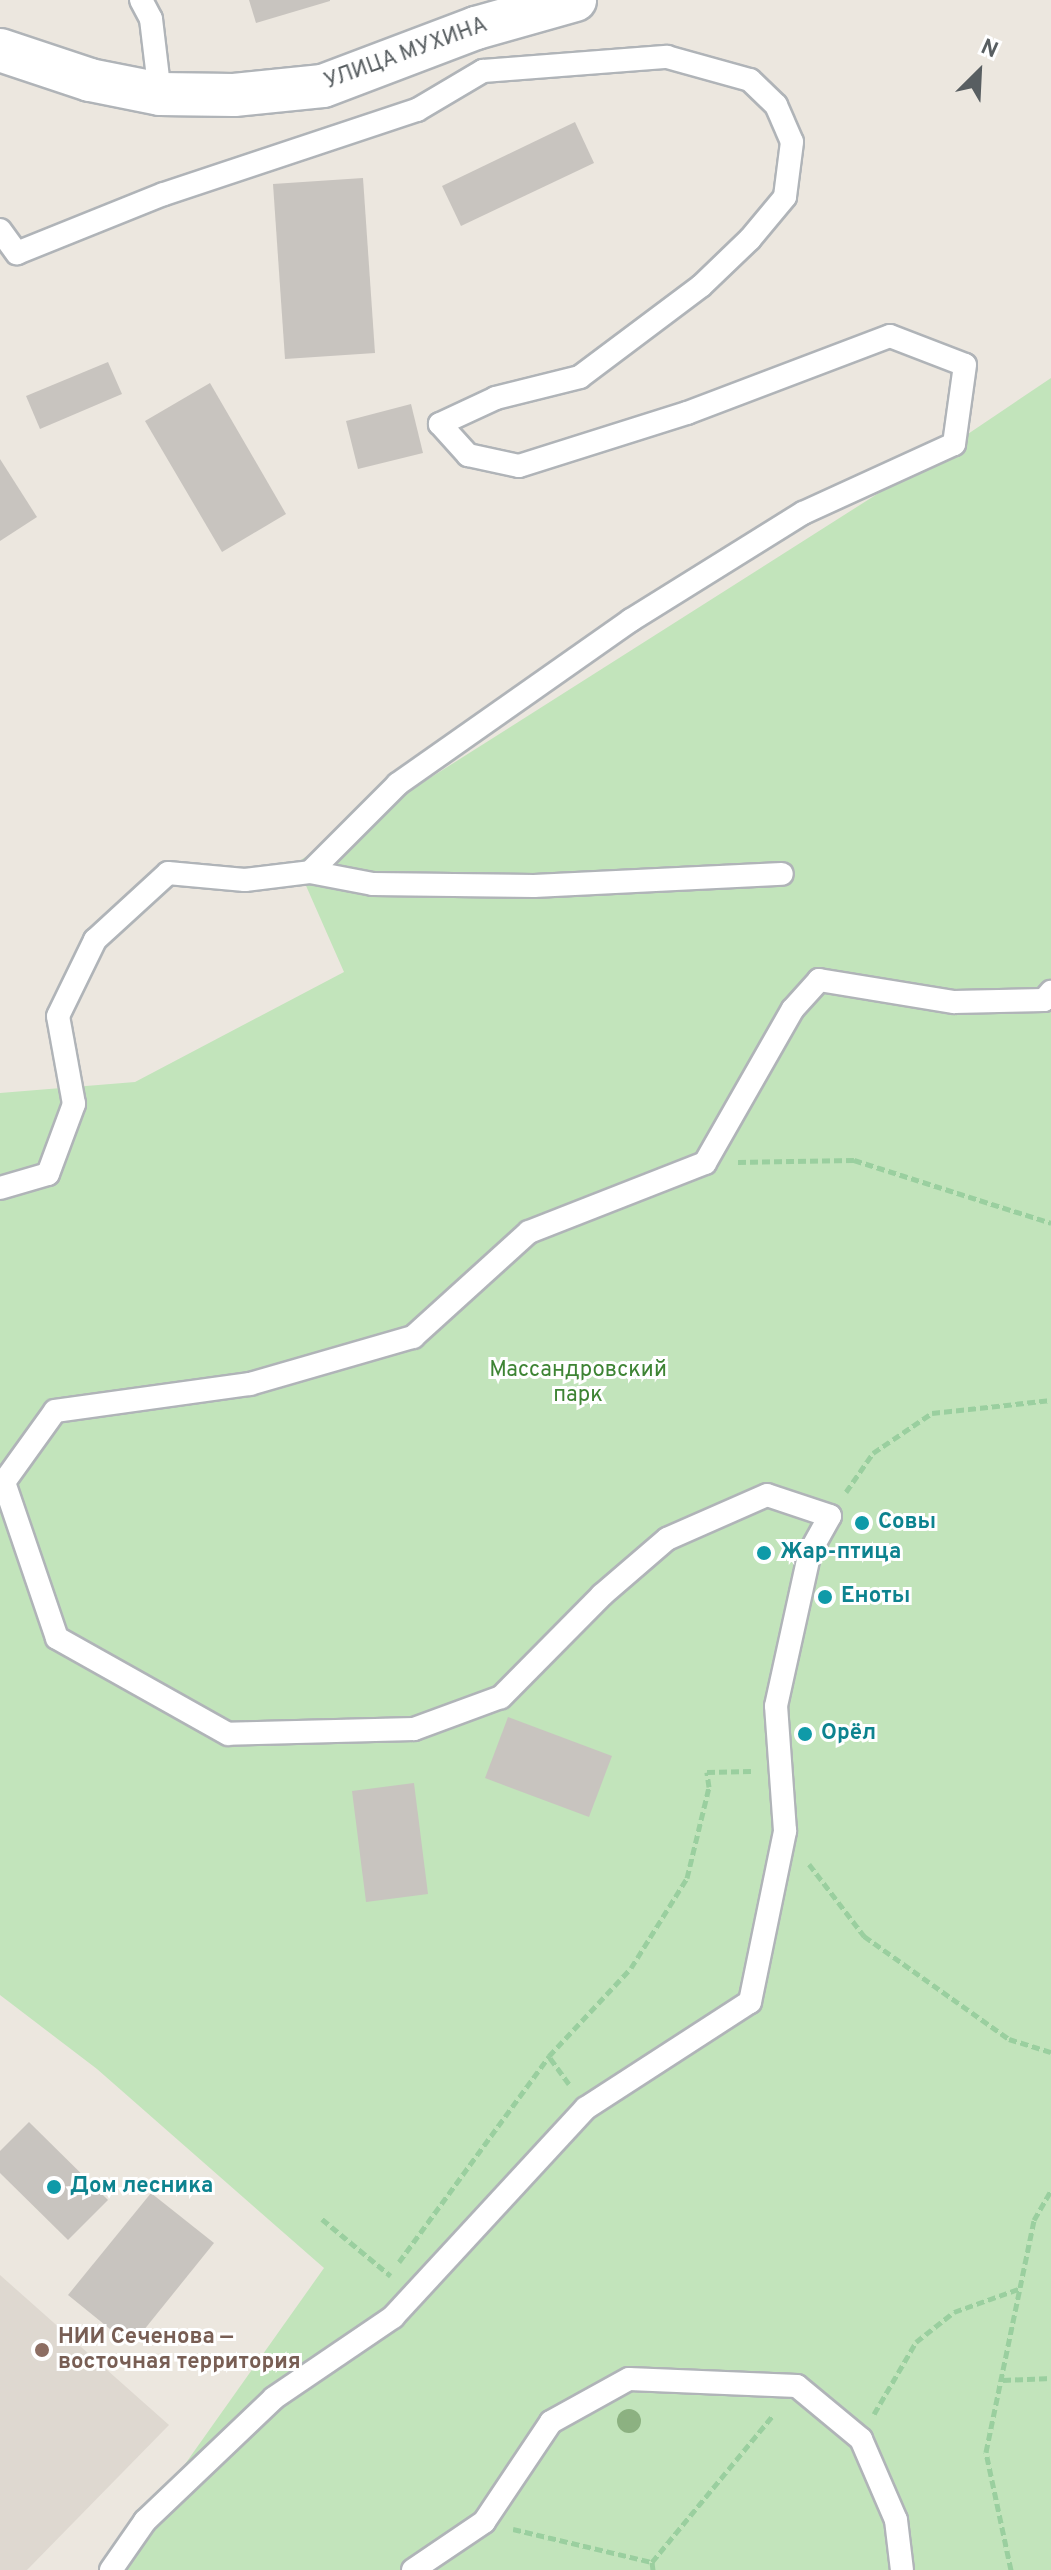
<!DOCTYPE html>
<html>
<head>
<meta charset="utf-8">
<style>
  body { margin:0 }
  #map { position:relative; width:1051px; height:2570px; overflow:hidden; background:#ece7df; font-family:Overpass,sans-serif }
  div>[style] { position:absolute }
  .education>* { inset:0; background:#ded8d0 }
  .green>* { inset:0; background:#c2e4bb }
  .building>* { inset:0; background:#c8c4bf }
  .path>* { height:5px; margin-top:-2.5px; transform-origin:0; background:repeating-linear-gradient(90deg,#9acf9f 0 8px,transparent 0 12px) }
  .roads { filter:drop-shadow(2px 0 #b0b4b8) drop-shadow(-2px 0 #b0b4b8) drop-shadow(0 2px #b0b4b8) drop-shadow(0 -2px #b0b4b8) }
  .lane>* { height:22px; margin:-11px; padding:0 11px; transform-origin:11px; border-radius:11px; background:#fff }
  .street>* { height:42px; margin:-21px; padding:0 21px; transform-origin:21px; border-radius:21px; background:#fff }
  .trees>* { width:24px; height:24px; margin:-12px; border-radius:50%; background:#8cb181 }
  .dots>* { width:22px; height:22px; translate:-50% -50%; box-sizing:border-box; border:4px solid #fff; border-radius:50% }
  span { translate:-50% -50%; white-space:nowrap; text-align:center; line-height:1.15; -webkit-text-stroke:6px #fff; paint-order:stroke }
  .street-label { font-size:22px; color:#585e61 }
  .park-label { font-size:22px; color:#3e8434 }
  .culture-label { font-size:22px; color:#0d838f; font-weight:700 }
  .left { translate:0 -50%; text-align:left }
  .education-label { font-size:22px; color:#785e54; font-weight:700 }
  .north { position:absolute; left:939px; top:32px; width:80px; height:80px; -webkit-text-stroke:6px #fff; paint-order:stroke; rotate:24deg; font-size:22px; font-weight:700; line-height:32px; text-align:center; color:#585e61 }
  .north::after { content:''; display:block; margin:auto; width:28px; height:36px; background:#585e61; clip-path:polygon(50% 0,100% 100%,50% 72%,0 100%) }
</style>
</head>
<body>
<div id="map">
  <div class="education">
    <div style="clip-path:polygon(0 2275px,169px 2425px,27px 2570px,0 2570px)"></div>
  </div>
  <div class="green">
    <div style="clip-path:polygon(1051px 378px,1051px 2570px,110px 2570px,324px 2268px,97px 2069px,0 1995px,0 1093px,135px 1082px,344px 972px,296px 863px,904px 477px)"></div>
  </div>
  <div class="building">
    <div style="clip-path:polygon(249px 0,330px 0,330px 1px,256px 23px)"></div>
    <div style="clip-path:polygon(575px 122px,594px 163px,461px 226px,442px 186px)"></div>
    <div style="clip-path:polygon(363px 178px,375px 353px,285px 359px,273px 184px)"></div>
    <div style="clip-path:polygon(108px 362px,122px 394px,40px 429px,26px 396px)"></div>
    <div style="clip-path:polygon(210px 383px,286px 514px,222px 552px,145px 421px)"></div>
    <div style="clip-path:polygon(411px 404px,423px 453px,358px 469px,346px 421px)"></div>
    <div style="clip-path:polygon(0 459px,37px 517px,0 541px)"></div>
    <div style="clip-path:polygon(508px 1717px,612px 1756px,589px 1817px,485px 1778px)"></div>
    <div style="clip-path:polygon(414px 1783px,428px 1894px,366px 1902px,352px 1791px)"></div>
    <div style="clip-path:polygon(29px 2122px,108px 2200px,68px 2240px,0 2173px,0 2151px)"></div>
    <div style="clip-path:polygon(151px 2193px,214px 2243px,131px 2346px,68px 2295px)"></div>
  </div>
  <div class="path">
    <div style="left:738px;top:1162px;width:116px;rotate:-1deg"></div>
    <div style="left:854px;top:1160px;width:207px;rotate:17.7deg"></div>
    <div style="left:846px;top:1492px;width:47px;rotate:-55.3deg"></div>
    <div style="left:873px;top:1453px;width:71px;rotate:-34.1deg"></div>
    <div style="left:932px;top:1413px;width:120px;rotate:-6.2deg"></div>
    <div style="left:809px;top:1864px;width:91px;rotate:52.6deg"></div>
    <div style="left:864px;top:1936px;width:178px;rotate:35.4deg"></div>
    <div style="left:1009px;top:2039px;width:44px;rotate:17.2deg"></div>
    <div style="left:569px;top:2084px;width:34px;rotate:-126deg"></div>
    <div style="left:549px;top:2056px;width:120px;rotate:-47deg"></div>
    <div style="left:631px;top:1968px;width:106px;rotate:-58.1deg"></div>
    <div style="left:687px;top:1878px;width:94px;rotate:-76.4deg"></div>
    <div style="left:709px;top:1787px;width:15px;rotate:-98deg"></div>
    <div style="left:707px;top:1772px;width:44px;rotate:-1.3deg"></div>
    <div style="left:322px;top:2219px;width:89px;rotate:39.6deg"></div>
    <div style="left:399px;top:2262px;width:255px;rotate:-53.9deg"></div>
    <div style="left:1003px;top:2380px;width:48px;rotate:-2.4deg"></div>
    <div style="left:874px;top:2414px;width:83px;rotate:-59.7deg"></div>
    <div style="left:916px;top:2342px;width:48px;rotate:-38.3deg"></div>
    <div style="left:954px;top:2312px;width:71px;rotate:-19.7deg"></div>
    <div style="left:513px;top:2529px;width:143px;rotate:13.4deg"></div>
    <div style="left:653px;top:2570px;width:8px;rotate:-97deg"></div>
    <div style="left:652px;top:2562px;width:190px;rotate:-50.5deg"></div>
    <div style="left:1011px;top:2570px;width:121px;rotate:-102deg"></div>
    <div style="left:986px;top:2452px;width:237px;rotate:-78.3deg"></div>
    <div style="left:1034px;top:2220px;width:34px;rotate:-60deg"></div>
  </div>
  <div class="roads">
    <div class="lane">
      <div style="left:141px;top:0;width:21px;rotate:62deg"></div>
      <div style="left:151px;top:19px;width:76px;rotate:83.2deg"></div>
      <div style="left:0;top:230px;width:29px;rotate:54deg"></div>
      <div style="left:17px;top:253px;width:158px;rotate:-21.9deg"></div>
      <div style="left:164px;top:194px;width:267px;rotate:-18.4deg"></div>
      <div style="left:417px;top:110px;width:77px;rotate:-30.6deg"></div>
      <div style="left:483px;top:71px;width:185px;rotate:-4.4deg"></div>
      <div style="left:667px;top:57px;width:86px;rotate:15.5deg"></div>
      <div style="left:750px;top:80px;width:36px;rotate:44deg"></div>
      <div style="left:776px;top:105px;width:40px;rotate:66.6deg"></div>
      <div style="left:792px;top:142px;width:55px;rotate:97.3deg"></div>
      <div style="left:785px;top:197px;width:55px;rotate:129.8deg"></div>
      <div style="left:750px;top:239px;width:68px;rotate:136.2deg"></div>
      <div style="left:701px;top:286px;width:151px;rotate:143.1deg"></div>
      <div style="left:580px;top:377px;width:87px;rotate:166deg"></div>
      <div style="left:496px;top:398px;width:62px;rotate:155.1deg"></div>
      <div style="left:440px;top:424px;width:42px;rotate:47.9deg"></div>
      <div style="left:468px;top:455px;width:52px;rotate:12.2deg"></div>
      <div style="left:519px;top:466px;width:176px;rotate:-17.5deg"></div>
      <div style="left:687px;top:413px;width:217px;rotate:-20.8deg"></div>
      <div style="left:890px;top:336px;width:80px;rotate:21.1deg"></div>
      <div style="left:965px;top:365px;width:80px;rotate:97.9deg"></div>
      <div style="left:954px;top:444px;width:166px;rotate:155.4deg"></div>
      <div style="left:803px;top:513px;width:203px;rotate:148.1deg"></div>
      <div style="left:631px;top:620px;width:285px;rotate:144.9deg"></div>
      <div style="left:398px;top:784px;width:124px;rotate:135deg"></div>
      <div style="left:310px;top:872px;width:64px;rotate:10.8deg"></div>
      <div style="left:373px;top:884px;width:161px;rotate:0.7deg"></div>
      <div style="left:534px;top:886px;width:248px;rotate:-2.8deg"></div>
      <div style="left:0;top:1188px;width:50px;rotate:-16.3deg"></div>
      <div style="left:48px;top:1174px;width:75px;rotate:-69.6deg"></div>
      <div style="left:74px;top:1104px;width:89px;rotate:-100.3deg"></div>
      <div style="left:58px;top:1016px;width:85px;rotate:-64deg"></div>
      <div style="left:95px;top:940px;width:99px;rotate:-42.5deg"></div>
      <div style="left:168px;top:873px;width:77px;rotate:5.2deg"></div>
      <div style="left:245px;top:880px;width:65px;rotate:-7deg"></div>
      <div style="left:111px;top:2570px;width:60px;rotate:-55.2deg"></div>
      <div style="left:145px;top:2521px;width:178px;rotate:-43.6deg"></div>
      <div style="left:274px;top:2398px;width:144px;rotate:-34.2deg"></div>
      <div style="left:393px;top:2317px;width:284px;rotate:-47.3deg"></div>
      <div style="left:586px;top:2108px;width:195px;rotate:-32.9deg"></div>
      <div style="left:750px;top:2002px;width:175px;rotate:-78.4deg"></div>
      <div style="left:785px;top:1831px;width:125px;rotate:-94.1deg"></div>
      <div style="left:776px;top:1706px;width:158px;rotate:-77.6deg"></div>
      <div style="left:810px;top:1552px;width:41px;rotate:-60.9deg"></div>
      <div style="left:830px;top:1516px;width:66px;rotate:-161.6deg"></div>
      <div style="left:767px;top:1495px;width:109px;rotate:156.3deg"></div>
      <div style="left:667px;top:1539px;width:86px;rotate:139.3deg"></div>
      <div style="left:602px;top:1595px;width:144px;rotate:134.7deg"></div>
      <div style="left:501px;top:1697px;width:93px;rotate:159.8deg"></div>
      <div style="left:414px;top:1729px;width:186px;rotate:178.5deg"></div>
      <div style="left:228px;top:1734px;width:196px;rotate:-150.7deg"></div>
      <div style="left:57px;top:1638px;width:165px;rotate:-108.8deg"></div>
      <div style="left:4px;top:1482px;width:87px;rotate:-54.3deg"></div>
      <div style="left:55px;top:1411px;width:197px;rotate:-7.9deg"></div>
      <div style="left:250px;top:1384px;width:170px;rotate:-16.1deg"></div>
      <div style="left:413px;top:1337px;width:156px;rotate:-42.2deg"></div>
      <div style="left:529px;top:1232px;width:189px;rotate:-21.4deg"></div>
      <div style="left:705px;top:1163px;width:177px;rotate:-60.3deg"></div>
      <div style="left:793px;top:1009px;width:39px;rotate:-48deg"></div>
      <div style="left:819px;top:980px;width:137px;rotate:9.3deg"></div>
      <div style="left:954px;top:1002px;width:90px;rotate:-1.3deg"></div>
      <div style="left:1044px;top:1000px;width:11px;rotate:-49deg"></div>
      <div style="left:413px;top:2570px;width:86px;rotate:-34.1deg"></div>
      <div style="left:484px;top:2522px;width:120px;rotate:-56.2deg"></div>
      <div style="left:551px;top:2422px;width:89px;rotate:-28.9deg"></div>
      <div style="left:629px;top:2379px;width:168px;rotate:2.4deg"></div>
      <div style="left:797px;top:2386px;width:83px;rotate:39.6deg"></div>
      <div style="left:861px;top:2439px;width:88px;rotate:66.6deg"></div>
      <div style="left:896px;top:2520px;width:50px;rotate:83.2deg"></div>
    </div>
    <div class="street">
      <div style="left:0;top:50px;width:95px;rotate:18.4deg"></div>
      <div style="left:90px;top:80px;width:71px;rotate:11.3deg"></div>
      <div style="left:160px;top:94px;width:74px;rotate:0.8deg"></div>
      <div style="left:234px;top:95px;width:89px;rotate:-5.8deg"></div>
      <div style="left:323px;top:86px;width:164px;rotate:-20.8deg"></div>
      <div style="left:476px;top:28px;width:103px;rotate:-15.8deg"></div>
    </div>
  </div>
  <div class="trees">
    <div style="left:629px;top:2421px"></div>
  </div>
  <div class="dots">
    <div style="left:862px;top:1523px;background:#0f9aa8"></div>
    <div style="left:764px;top:1553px;background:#0f9aa8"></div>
    <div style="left:825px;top:1597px;background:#0f9aa8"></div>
    <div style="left:805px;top:1734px;background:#0f9aa8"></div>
    <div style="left:54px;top:2187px;background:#0f9aa8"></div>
    <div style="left:42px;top:2350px;background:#8d6e63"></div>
  </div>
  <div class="street-label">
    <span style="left:406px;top:54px;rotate:-20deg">УЛИЦА МУХИНА</span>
  </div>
  <div class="park-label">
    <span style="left:578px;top:1383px">Массандровский<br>парк</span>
  </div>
  <div class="culture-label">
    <span class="left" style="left:878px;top:1523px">Совы</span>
    <span class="left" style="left:780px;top:1553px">Жар-птица</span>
    <span class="left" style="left:841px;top:1597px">Еноты</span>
    <span class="left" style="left:821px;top:1734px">Орёл</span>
    <span class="left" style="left:70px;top:2187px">Дом лесника</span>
  </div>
  <div class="education-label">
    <span class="left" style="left:58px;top:2350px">НИИ Сеченова —<br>восточная территория</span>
  </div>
  <div class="north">N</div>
</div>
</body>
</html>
